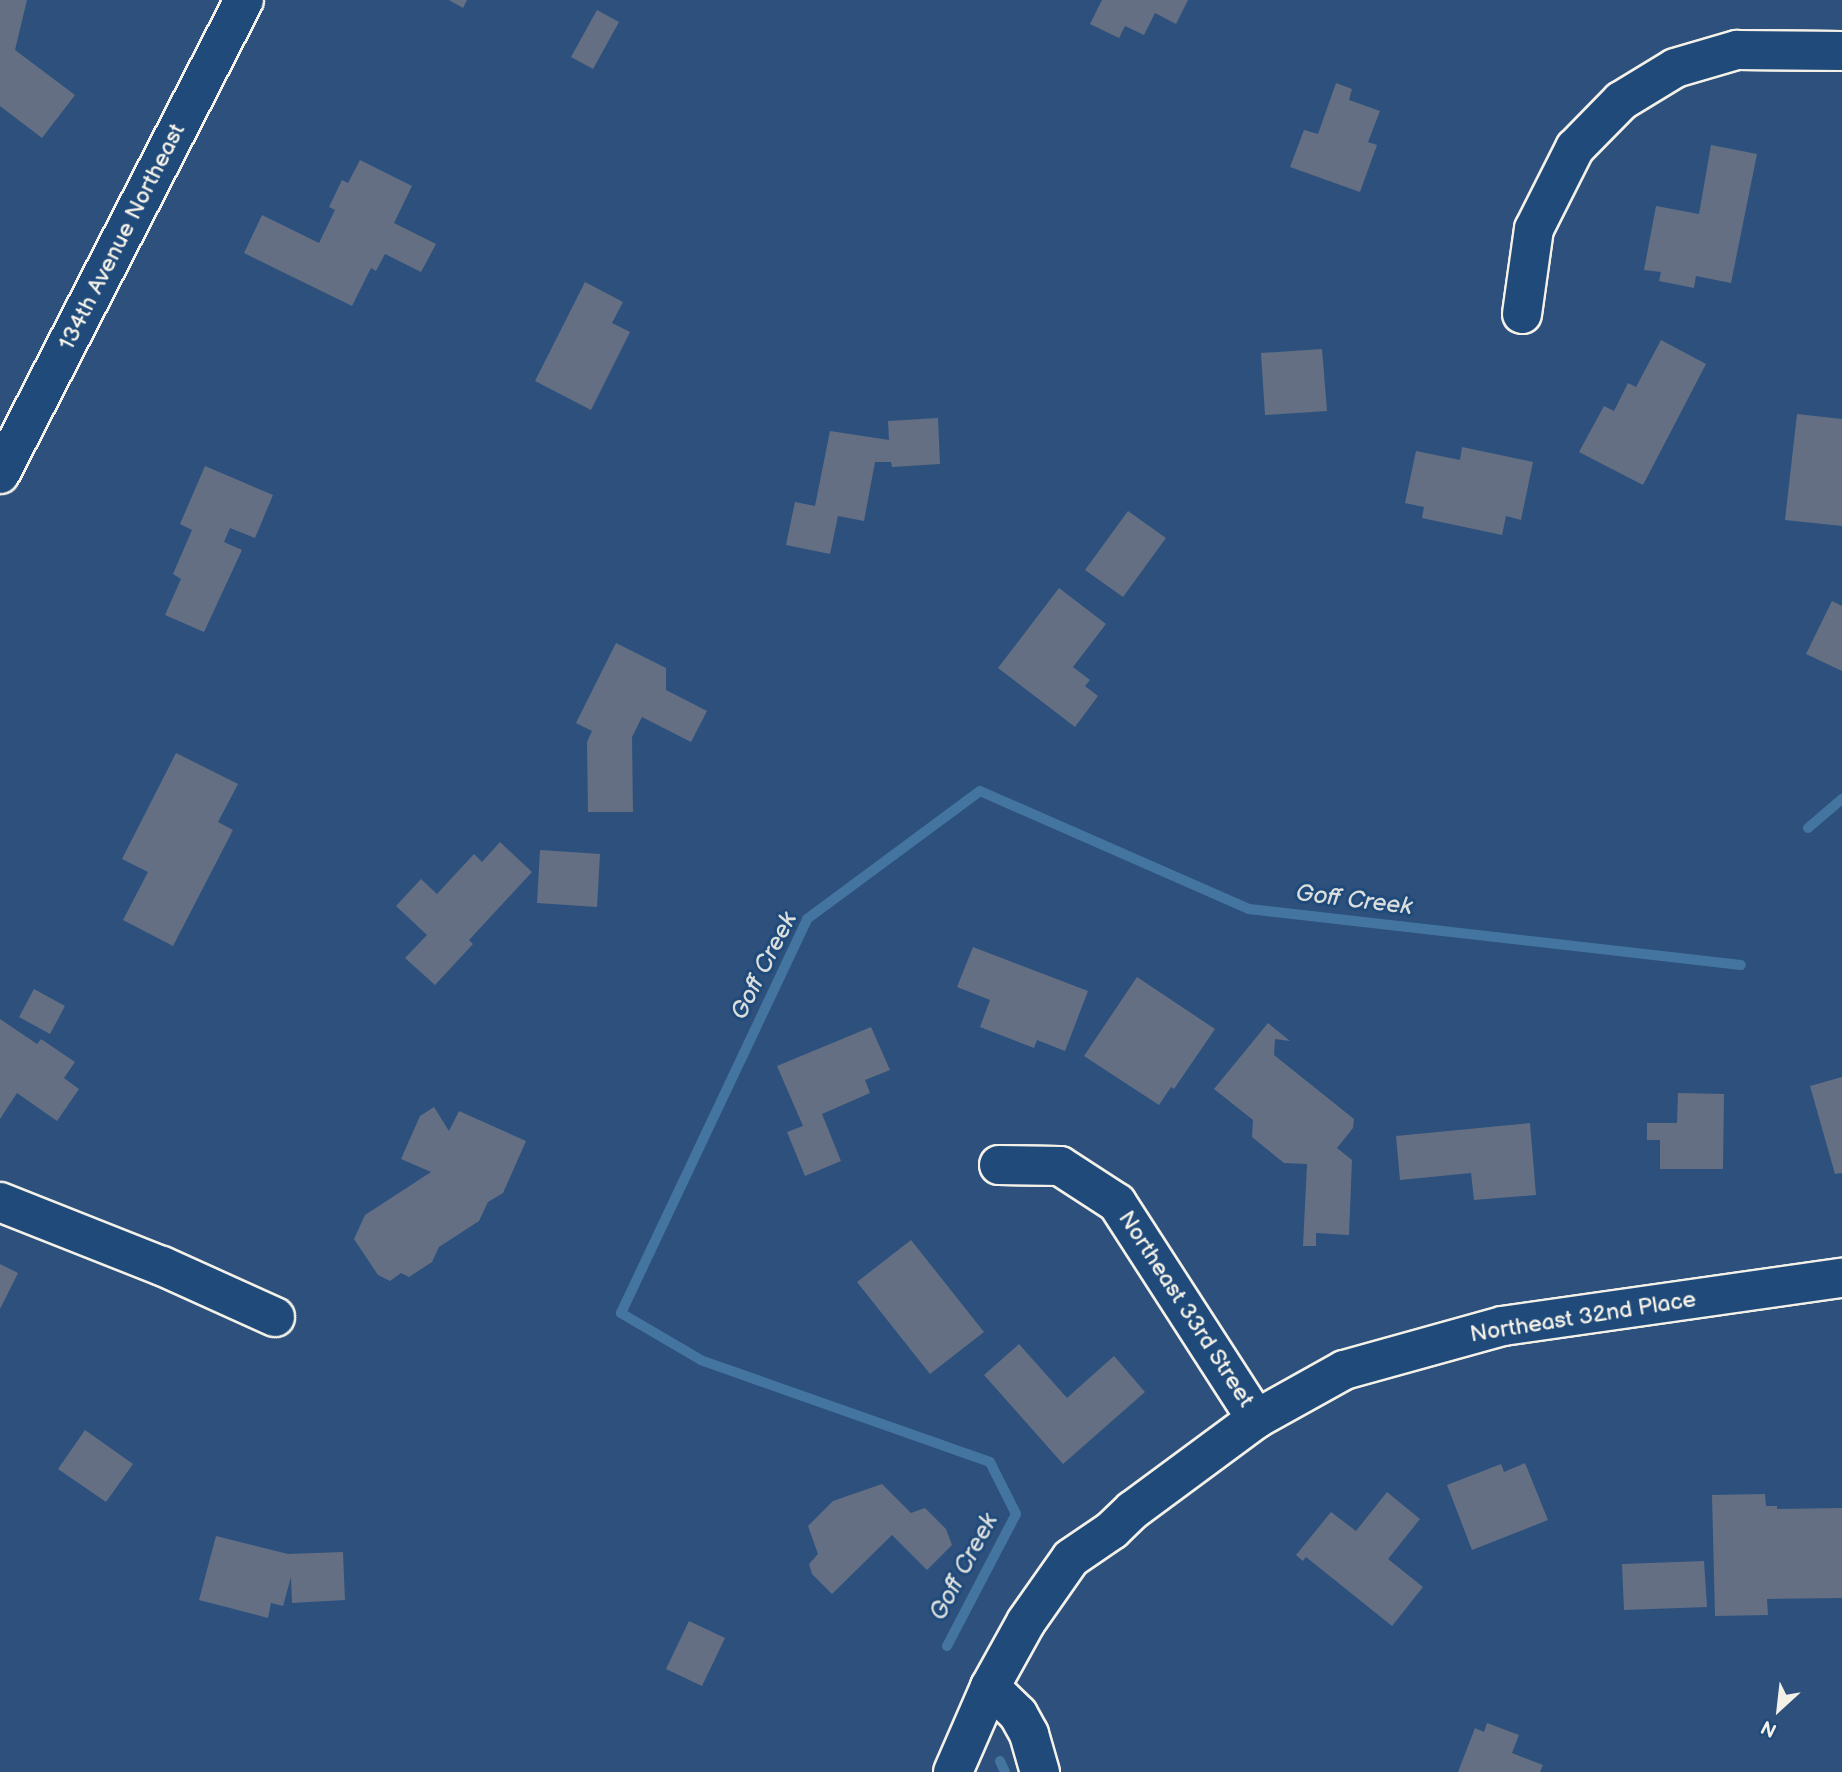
<!DOCTYPE html>
<html>
<head>
<meta charset="utf-8">
<style>
  body { margin:0 }
  #map { position:relative; width:1842px; height:1772px; overflow:hidden; background:#2d517c; font-family:"Balsamiq Sans",sans-serif }
  div>[style] { position:absolute }
  .stream>* { height:10px; margin:-5px; padding:0 5px; transform-origin:5px; border-radius:5px; background:#4475a1 }
  .building>* { inset:0; background:#646f84 }
  .roads { filter:drop-shadow(2px 0 #f4f1e8) drop-shadow(-2px 0 #f4f1e8) drop-shadow(0 2px #f4f1e8) drop-shadow(0 -2px #f4f1e8) }
  .street>* { height:38px; margin:-19px; padding:0 19px; transform-origin:19px; border-radius:19px; background:#1f4a7a }
  .secondary>* { height:38px; margin:-19px; padding:0 19px; transform-origin:19px; border-radius:19px; background:#1f4a7a }
  span { translate:-50% -50%; white-space:nowrap; text-align:center; line-height:1.15; -webkit-text-stroke:6px #1f4a7a; paint-order:stroke }
  .street-label { font-size:23px; color:#f4f1e8 }
  .water-label { font-size:24px; color:#dadedd; font-style:italic }
  .north { position:absolute; left:1744px; top:1674px; width:70px; height:70px; -webkit-text-stroke:5px #1f4a7a; paint-order:stroke; rotate:207deg; font-size:19px; font-weight:700; line-height:28px; text-align:center; color:#f4f1e8 }
  .north::after { content:''; display:block; margin:auto; width:24px; height:32px; background:#f4f1e8; clip-path:polygon(50% 0,100% 100%,50% 72%,0 100%) }
</style>
</head>
<body>
<div id="map">
  <div class="stream">
    <div style="left:1808px;top:828px;width:45px;rotate:-40.5deg"></div>
    <div style="left:947px;top:1646px;width:149px;rotate:-62.4deg"></div>
    <div style="left:1016px;top:1514px;width:58px;rotate:-116.6deg"></div>
    <div style="left:990px;top:1462px;width:306px;rotate:-160.6deg"></div>
    <div style="left:701px;top:1360px;width:93px;rotate:-149.6deg"></div>
    <div style="left:621px;top:1313px;width:436px;rotate:-64.7deg"></div>
    <div style="left:807px;top:919px;width:215px;rotate:-36.5deg"></div>
    <div style="left:980px;top:791px;width:294px;rotate:23.7deg"></div>
    <div style="left:1249px;top:909px;width:495px;rotate:6.5deg"></div>
    <div style="left:1000px;top:1761px;width:12px;rotate:66deg"></div>
  </div>
  <div class="building">
    <div style="clip-path:polygon(0 0,27px 0,15px 50px,75px 95px,42px 138px,0 106px)"></div>
    <div style="clip-path:polygon(449px 0,467px 0,463px 8px)"></div>
    <div style="clip-path:polygon(1102px 0,1188px 0,1176px 24px,1155px 13px,1144px 35px,1125px 26px,1119px 38px,1090px 24px)"></div>
    <div style="clip-path:polygon(597px 10px,619px 22px,593px 69px,571px 57px)"></div>
    <div style="clip-path:polygon(1336px 83px,1352px 89px,1349px 100px,1380px 111px,1368px 142px,1377px 145px,1360px 192px,1290px 167px,1304px 130px,1318px 134px)"></div>
    <div style="clip-path:polygon(1711px 145px,1757px 154px,1731px 283px,1696px 276px,1694px 288px,1659px 281px,1661px 272px,1644px 270px,1656px 206px,1699px 214px)"></div>
    <div style="clip-path:polygon(360px 160px,412px 186px,394px 223px,436px 244px,421px 272px,385px 254px,376px 271px,371px 268px,352px 306px,244px 253px,262px 215px,319px 243px,335px 210px,329px 207px,342px 180px,348px 183px)"></div>
    <div style="clip-path:polygon(585px 282px,623px 302px,612px 323px,630px 332px,591px 410px,535px 381px)"></div>
    <div style="clip-path:polygon(1661px 340px,1706px 364px,1643px 485px,1579px 452px,1604px 406px,1614px 411px,1628px 383px,1636px 387px)"></div>
    <div style="clip-path:polygon(1322px 349px,1327px 411px,1265px 415px,1261px 353px)"></div>
    <div style="clip-path:polygon(1797px 414px,1842px 419px,1842px 526px,1785px 520px)"></div>
    <div style="clip-path:polygon(938px 418px,940px 464px,892px 467px,891px 462px,875px 462px,864px 521px,838px 516px,830px 554px,786px 545px,795px 502px,815px 506px,830px 431px,889px 440px,888px 421px)"></div>
    <div style="clip-path:polygon(1462px 447px,1533px 462px,1521px 520px,1506px 516px,1502px 535px,1422px 518px,1424px 507px,1405px 503px,1416px 451px,1460px 460px)"></div>
    <div style="clip-path:polygon(205px 466px,273px 495px,255px 538px,230px 528px,224px 542px,242px 550px,204px 632px,165px 615px,181px 579px,173px 574px,192px 530px,180px 524px)"></div>
    <div style="clip-path:polygon(1128px 511px,1166px 538px,1123px 597px,1085px 570px)"></div>
    <div style="clip-path:polygon(1059px 588px,1106px 624px,1073px 667px,1090px 680px,1085px 686px,1098px 696px,1075px 727px,998px 668px)"></div>
    <div style="clip-path:polygon(1832px 601px,1842px 606px,1842px 671px,1806px 654px)"></div>
    <div style="clip-path:polygon(616px 643px,666px 668px,666px 690px,707px 711px,691px 742px,642px 717px,632px 737px,633px 812px,588px 812px,587px 742px,592px 731px,576px 723px)"></div>
    <div style="clip-path:polygon(176px 753px,238px 784px,218px 822px,233px 830px,173px 946px,123px 920px,148px 872px,122px 859px)"></div>
    <div style="clip-path:polygon(500px 842px,532px 872px,469px 940px,473px 944px,435px 985px,405px 958px,427px 935px,396px 906px,421px 879px,437px 894px,474px 854px,482px 862px)"></div>
    <div style="clip-path:polygon(540px 850px,600px 854px,597px 907px,537px 903px)"></div>
    <div style="clip-path:polygon(973px 947px,1088px 991px,1065px 1051px,1037px 1040px,1034px 1048px,980px 1027px,990px 1000px,957px 987px)"></div>
    <div style="clip-path:polygon(1137px 977px,1215px 1029px,1174px 1089px,1171px 1087px,1159px 1105px,1084px 1056px)"></div>
    <div style="clip-path:polygon(34px 989px,65px 1006px,50px 1034px,19px 1017px)"></div>
    <div style="clip-path:polygon(0 1019px,37px 1044px,41px 1039px,75px 1062px,64px 1078px,79px 1089px,57px 1121px,17px 1093px,0 1119px)"></div>
    <div style="clip-path:polygon(1268px 1023px,1290px 1041px,1275px 1039px,1274px 1055px,1354px 1119px,1353px 1128px,1337px 1148px,1352px 1160px,1349px 1235px,1316px 1233px,1316px 1246px,1303px 1246px,1307px 1164px,1284px 1163px,1252px 1137px,1253px 1120px,1214px 1089px)"></div>
    <div style="clip-path:polygon(871px 1027px,890px 1070px,865px 1080px,870px 1093px,822px 1114px,841px 1161px,805px 1176px,787px 1132px,803px 1126px,777px 1066px)"></div>
    <div style="clip-path:polygon(1842px 1077px,1842px 1173px,1835px 1174px,1810px 1086px)"></div>
    <div style="clip-path:polygon(1678px 1093px,1724px 1094px,1723px 1169px,1660px 1169px,1660px 1140px,1647px 1140px,1647px 1123px,1677px 1123px)"></div>
    <div style="clip-path:polygon(434px 1107px,449px 1131px,459px 1111px,526px 1141px,503px 1193px,488px 1202px,479px 1221px,439px 1247px,432px 1262px,409px 1277px,401px 1273px,390px 1281px,378px 1275px,354px 1239px,365px 1215px,431px 1172px,401px 1159px,420px 1116px)"></div>
    <div style="clip-path:polygon(1530px 1123px,1536px 1195px,1474px 1200px,1471px 1173px,1400px 1180px,1396px 1136px)"></div>
    <div style="clip-path:polygon(911px 1240px,984px 1332px,930px 1374px,857px 1282px)"></div>
    <div style="clip-path:polygon(0 1264px,18px 1273px,0 1309px)"></div>
    <div style="clip-path:polygon(1019px 1344px,1067px 1398px,1114px 1356px,1145px 1392px,1063px 1464px,984px 1375px)"></div>
    <div style="clip-path:polygon(85px 1430px,133px 1464px,106px 1502px,58px 1469px)"></div>
    <div style="clip-path:polygon(1525px 1463px,1548px 1520px,1472px 1550px,1447px 1485px,1501px 1464px,1504px 1472px)"></div>
    <div style="clip-path:polygon(882px 1484px,911px 1513px,925px 1508px,946px 1529px,952px 1545px,927px 1570px,892px 1535px,832px 1594px,812px 1574px,809px 1564px,818px 1554px,808px 1526px,833px 1501px)"></div>
    <div style="clip-path:polygon(1387px 1492px,1420px 1519px,1388px 1559px,1423px 1587px,1392px 1626px,1306px 1557px,1303px 1561px,1296px 1555px,1331px 1512px,1356px 1531px)"></div>
    <div style="clip-path:polygon(1765px 1494px,1766px 1506px,1777px 1506px,1777px 1509px,1842px 1508px,1842px 1598px,1767px 1599px,1768px 1615px,1715px 1616px,1712px 1495px)"></div>
    <div style="clip-path:polygon(216px 1536px,288px 1554px,343px 1552px,345px 1600px,292px 1603px,291px 1577px,283px 1606px,271px 1603px,268px 1618px,199px 1600px)"></div>
    <div style="clip-path:polygon(1704px 1561px,1707px 1607px,1624px 1610px,1622px 1564px)"></div>
    <div style="clip-path:polygon(689px 1621px,725px 1638px,702px 1686px,666px 1669px)"></div>
    <div style="clip-path:polygon(1487px 1723px,1519px 1735px,1512px 1753px,1543px 1765px,1540px 1772px,1458px 1772px,1475px 1728px,1484px 1732px)"></div>
  </div>
  <div class="roads">
    <div class="street">
      <div style="left:1522px;top:314px;width:86px;rotate:-82deg"></div>
      <div style="left:1534px;top:229px;width:91px;rotate:-63.2deg"></div>
      <div style="left:1575px;top:148px;width:66px;rotate:-45.6deg"></div>
      <div style="left:1621px;top:101px;width:63px;rotate:-31.4deg"></div>
      <div style="left:1675px;top:68px;width:65px;rotate:-16.2deg"></div>
      <div style="left:1737px;top:50px;width:105px;rotate:0.5deg"></div>
      <div style="left:999px;top:1165px;width:61px;rotate:0.9deg"></div>
      <div style="left:1060px;top:1166px;width:68px;rotate:33deg"></div>
      <div style="left:1117px;top:1203px;width:257px;rotate:57.2deg"></div>
      <div style="left:0;top:1202px;width:174px;rotate:21.6deg"></div>
      <div style="left:162px;top:1266px;width:124px;rotate:24.3deg"></div>
      <div style="left:990px;top:1687px;width:39px;rotate:44deg"></div>
      <div style="left:1018px;top:1714px;width:23px;rotate:61deg"></div>
      <div style="left:1029px;top:1734px;width:40px;rotate:74deg"></div>
      <div style="left:953px;top:1772px;width:93px;rotate:-66.5deg"></div>
      <div style="left:990px;top:1687px;width:74px;rotate:-61deg"></div>
      <div style="left:1026px;top:1622px;width:78px;rotate:-54.9deg"></div>
      <div style="left:1071px;top:1558px;width:50px;rotate:-34.3deg"></div>
      <div style="left:1112px;top:1530px;width:29px;rotate:-44deg"></div>
      <div style="left:1133px;top:1510px;width:153px;rotate:-36.5deg"></div>
      <div style="left:1256px;top:1419px;width:101px;rotate:-29.1deg"></div>
      <div style="left:1344px;top:1370px;width:165px;rotate:-15.5deg"></div>
      <div style="left:1503px;top:1326px;width:342px;rotate:-8.1deg"></div>
    </div>
    <div class="secondary">
      <div style="left:0;top:474px;width:533px;rotate:-62.76deg"></div>
    </div>
  </div>
  <div class="street-label">
    <span style="left:122px;top:237px;rotate:-63deg">134th Avenue Northeast</span>
    <span style="left:1186px;top:1309px;rotate:57deg">Northeast 33rd Street</span>
    <span style="left:1583px;top:1317px;rotate:-9deg">Northeast 32nd Place</span>
  </div>
  <div class="water-label">
    <span style="left:1354px;top:900px;rotate:7deg">Goff Creek</span>
    <span style="left:764px;top:966px;rotate:-63deg">Goff Creek</span>
    <span style="left:964px;top:1567px;rotate:-62deg">Goff Creek</span>
  </div>
  <div class="north">N</div>
</div>
</body>
</html>
